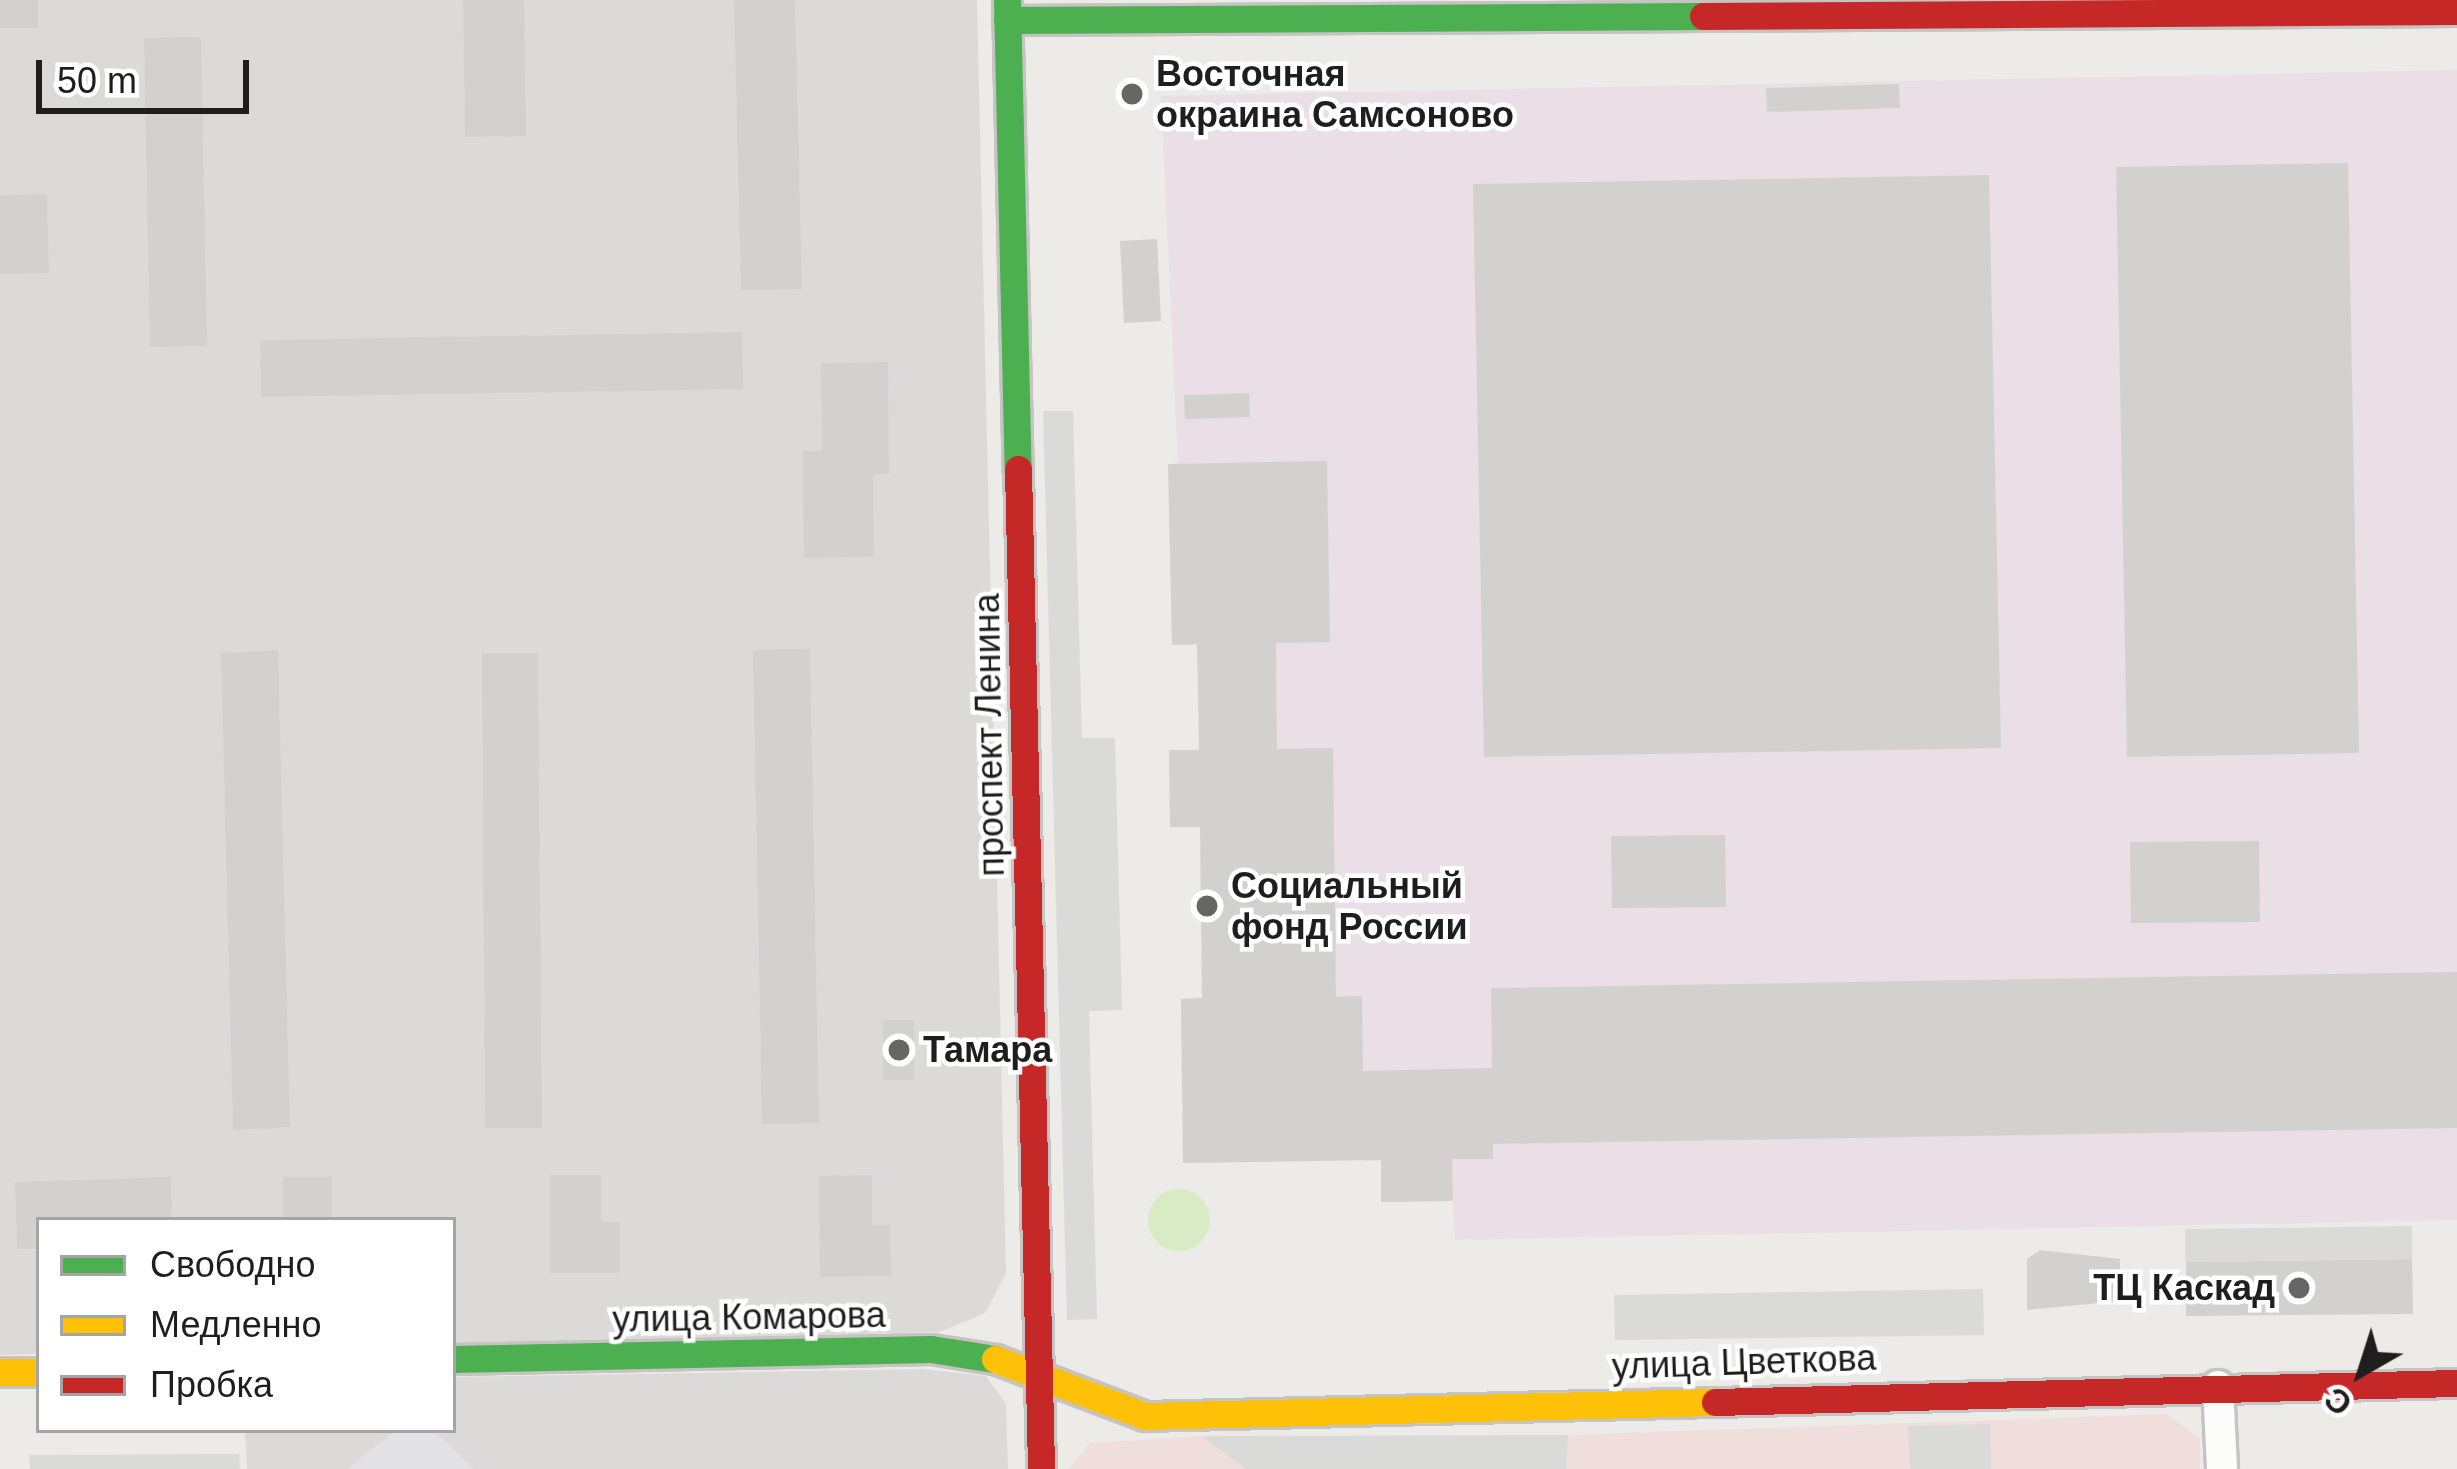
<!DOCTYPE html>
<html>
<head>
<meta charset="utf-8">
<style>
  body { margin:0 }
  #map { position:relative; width:2457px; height:1469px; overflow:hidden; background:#ecebe7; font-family:Helvetica,sans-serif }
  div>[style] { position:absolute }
  .residential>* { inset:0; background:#dbdad8 }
  .commercial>* { inset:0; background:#efdedc }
  .industrial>* { inset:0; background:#eadfe6 }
  .religious>* { inset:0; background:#dadad8 }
  .grass>* { inset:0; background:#d9ebc5 }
  .round { border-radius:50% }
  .plaza>* { inset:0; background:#e1e1e6 }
  .building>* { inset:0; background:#d3d1ce }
  .roads { filter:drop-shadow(3px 0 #c5c4c3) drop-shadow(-3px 0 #c5c4c3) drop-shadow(0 3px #c5c4c3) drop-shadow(0 -3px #c5c4c3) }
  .street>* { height:30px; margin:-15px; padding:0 15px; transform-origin:15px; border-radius:15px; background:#fcfcfb }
  .fast>* { height:27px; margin:-13.5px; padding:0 13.5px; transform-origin:13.5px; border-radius:13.5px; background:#4caf50 }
  .slow>* { height:27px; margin:-13.5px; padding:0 13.5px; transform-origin:13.5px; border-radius:13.5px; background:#ffc107 }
  .jam>* { height:27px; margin:-13.5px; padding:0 13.5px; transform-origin:13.5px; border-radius:13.5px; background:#c62828 }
  .dots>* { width:33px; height:33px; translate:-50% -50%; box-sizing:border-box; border:6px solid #fff; border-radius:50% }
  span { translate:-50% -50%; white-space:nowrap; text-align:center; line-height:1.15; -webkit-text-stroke:9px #fff; paint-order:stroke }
  .poi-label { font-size:36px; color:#1e1e1e; font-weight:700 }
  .left { translate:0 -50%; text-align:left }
  .right { translate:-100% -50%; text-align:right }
  .street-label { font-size:36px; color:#1e1e1e }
  .legend { position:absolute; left:36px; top:1217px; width:420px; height:216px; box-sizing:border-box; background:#fff; border:3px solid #a5a5a5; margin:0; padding:15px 21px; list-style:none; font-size:36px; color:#1e1e1e }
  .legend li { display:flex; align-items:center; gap:24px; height:60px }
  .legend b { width:60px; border:3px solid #a5a5a5 }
  .north { position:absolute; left:2301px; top:1313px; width:120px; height:120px; -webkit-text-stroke:9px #fff; paint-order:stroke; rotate:219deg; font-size:33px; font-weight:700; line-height:48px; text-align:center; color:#1e1e1e }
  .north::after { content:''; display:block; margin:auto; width:42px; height:54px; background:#1e1e1e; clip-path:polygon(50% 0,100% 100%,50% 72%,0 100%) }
  .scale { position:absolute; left:36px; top:60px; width:213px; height:54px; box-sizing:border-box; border:6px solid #1e1e1e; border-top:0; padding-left:15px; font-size:36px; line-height:42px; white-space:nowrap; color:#1e1e1e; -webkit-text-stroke:9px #fff; paint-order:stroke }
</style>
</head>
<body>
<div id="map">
  <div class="residential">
    <div style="clip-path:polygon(0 0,977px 0,1006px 1273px,985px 1313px,940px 1332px,453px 1344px,453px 1220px,39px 1220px,39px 1354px,0 1355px)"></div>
    <div style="clip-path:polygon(923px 1369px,986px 1376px,1006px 1404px,1008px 1469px,247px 1469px,245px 1430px,453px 1430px,453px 1377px)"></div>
  </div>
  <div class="commercial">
    <div style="clip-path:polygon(2166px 1414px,2200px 1438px,2200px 1469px,1566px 1469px,1568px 1435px)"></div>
    <div style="clip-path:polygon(1201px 1436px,1246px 1469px,1069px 1469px,1090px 1443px)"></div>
  </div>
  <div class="industrial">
    <div style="clip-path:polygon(2457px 70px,2457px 1220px,1455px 1240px,1453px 1201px,1381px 1202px,1381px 1161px,1364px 1161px,1362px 1084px,1182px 1085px,1181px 999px,1202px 997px,1200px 828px,1170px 827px,1169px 750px,1277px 748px,1276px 644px,1172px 645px,1168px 464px,1178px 463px,1161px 96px)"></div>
  </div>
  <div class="religious">
    <div style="clip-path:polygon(1043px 411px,1073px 411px,1082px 738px,1115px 738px,1122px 1010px,1089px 1011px,1097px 1319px,1067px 1320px)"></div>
    <div style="clip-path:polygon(2412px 1226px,2412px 1259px,2185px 1262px,2185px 1229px)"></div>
    <div style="clip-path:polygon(1983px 1289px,1984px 1335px,1615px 1340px,1614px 1295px)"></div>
    <div style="clip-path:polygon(1990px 1424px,1991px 1469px,1910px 1469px,1908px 1426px)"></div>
    <div style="clip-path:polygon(1568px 1435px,1566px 1469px,1246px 1469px,1201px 1436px)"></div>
    <div style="clip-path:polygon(239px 1454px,240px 1469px,30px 1469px,29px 1455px)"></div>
  </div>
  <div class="grass">
    <div class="round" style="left:1148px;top:1189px;width:62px;height:62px"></div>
  </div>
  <div class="plaza">
    <div style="clip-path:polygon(396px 1430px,436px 1433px,474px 1469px,347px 1469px)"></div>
  </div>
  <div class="building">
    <div style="clip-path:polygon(0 0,38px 0,38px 28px,0 28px)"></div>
    <div style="clip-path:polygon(463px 0,524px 0,526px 136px,465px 137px)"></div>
    <div style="clip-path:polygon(734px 0,795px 0,802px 289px,741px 290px)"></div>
    <div style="clip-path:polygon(201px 37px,207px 346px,150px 347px,144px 38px)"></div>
    <div style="clip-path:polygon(1899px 84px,1900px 108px,1767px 112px,1766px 88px)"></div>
    <div style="clip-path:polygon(2348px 163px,2359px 753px,2127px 757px,2116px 167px)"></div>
    <div style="clip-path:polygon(1989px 175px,2001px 748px,1484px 757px,1473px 184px)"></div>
    <div style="clip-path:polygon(47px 194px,49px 273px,0 274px,0 195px)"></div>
    <div style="clip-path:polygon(1157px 239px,1161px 321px,1124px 323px,1120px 241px)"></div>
    <div style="clip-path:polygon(742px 332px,743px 389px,261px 397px,260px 340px)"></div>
    <div style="clip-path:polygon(888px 362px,889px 474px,873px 474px,874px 557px,804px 558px,803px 451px,822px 451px,821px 363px)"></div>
    <div style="clip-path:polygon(1249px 393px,1250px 417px,1185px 419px,1184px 395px)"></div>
    <div style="clip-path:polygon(1327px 461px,1330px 642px,1276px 643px,1277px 749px,1333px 748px,1336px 997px,1362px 996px,1363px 1071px,1492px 1068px,1491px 988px,2457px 972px,2457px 1128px,1493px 1144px,1493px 1159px,1452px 1159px,1453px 1201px,1381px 1202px,1381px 1160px,1183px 1163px,1181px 999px,1202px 998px,1200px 827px,1170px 827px,1169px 750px,1199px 750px,1197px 644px,1172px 645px,1168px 464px)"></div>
    <div style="clip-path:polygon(810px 649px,819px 1123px,762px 1124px,753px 650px)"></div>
    <div style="clip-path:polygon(278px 650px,290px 1127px,233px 1130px,221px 653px)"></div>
    <div style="clip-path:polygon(482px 653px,538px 653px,542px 1128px,485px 1128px)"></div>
    <div style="clip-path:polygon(1725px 835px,1726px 907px,1612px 908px,1611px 836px)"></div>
    <div style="clip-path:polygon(2259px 841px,2260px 922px,2131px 923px,2130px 842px)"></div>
    <div style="clip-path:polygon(883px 1020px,914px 1020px,914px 1080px,883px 1080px)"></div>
    <div style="clip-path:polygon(550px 1175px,601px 1175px,601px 1222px,620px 1222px,620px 1273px,550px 1273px)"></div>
    <div style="clip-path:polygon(872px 1175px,872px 1225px,890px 1225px,891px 1276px,820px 1277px,819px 1176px)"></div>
    <div style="clip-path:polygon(171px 1177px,172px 1220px,39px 1220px,39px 1249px,17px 1249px,15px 1182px)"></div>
    <div style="clip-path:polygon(283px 1177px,332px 1177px,332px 1220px,283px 1220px)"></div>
    <div style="clip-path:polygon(2040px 1250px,2120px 1259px,2120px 1301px,2027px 1310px,2027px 1259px)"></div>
    <div style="clip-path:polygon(2412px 1259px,2413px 1314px,2186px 1316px,2186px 1262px)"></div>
  </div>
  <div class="roads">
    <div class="street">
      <div style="left:2218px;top:1386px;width:83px;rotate:87.2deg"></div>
    </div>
    <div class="fast">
      <div style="left:1007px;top:0;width:469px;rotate:88.7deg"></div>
      <div style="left:1007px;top:20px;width:696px;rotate:-0.33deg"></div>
      <div style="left:453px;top:1359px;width:478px;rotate:-1.2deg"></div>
      <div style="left:931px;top:1349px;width:65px;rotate:8.9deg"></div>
    </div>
    <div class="slow">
      <div style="left:995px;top:1359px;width:160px;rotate:20.8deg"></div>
      <div style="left:1145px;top:1416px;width:570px;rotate:-1.41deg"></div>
      <div style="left:0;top:1372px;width:39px"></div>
    </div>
    <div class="jam">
      <div style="left:1703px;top:16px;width:754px;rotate:-0.38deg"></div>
      <div style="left:1018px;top:469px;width:1000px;rotate:88.68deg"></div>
      <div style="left:1715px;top:1402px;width:742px;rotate:-1.47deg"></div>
    </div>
  </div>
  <div class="dots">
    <div style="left:1132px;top:94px;background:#666664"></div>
    <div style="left:1207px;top:906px;background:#666664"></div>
    <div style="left:899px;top:1050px;background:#666664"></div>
    <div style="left:2299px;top:1288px;background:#666664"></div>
  </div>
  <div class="poi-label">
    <span class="left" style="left:1156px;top:94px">Восточная<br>окраина Самсоново</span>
    <span class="left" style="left:1231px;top:906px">Социальный<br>фонд России</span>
    <span class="left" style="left:923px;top:1050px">Тамара</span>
    <span class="right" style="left:2275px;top:1288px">ТЦ Каскад</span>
  </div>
  <div class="street-label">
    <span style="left:989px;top:735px;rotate:-91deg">проспект Ленина</span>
    <span style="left:749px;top:1317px;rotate:-1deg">улица Комарова</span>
    <span style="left:1744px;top:1362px;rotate:-2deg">улица Цветкова</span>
  </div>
  <ul class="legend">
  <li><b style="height:15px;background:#4caf50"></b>Свободно</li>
  <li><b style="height:15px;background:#ffc107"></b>Медленно</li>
  <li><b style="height:15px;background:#c62828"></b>Пробка</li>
  </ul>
  <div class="north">С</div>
  <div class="scale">50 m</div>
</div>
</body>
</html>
